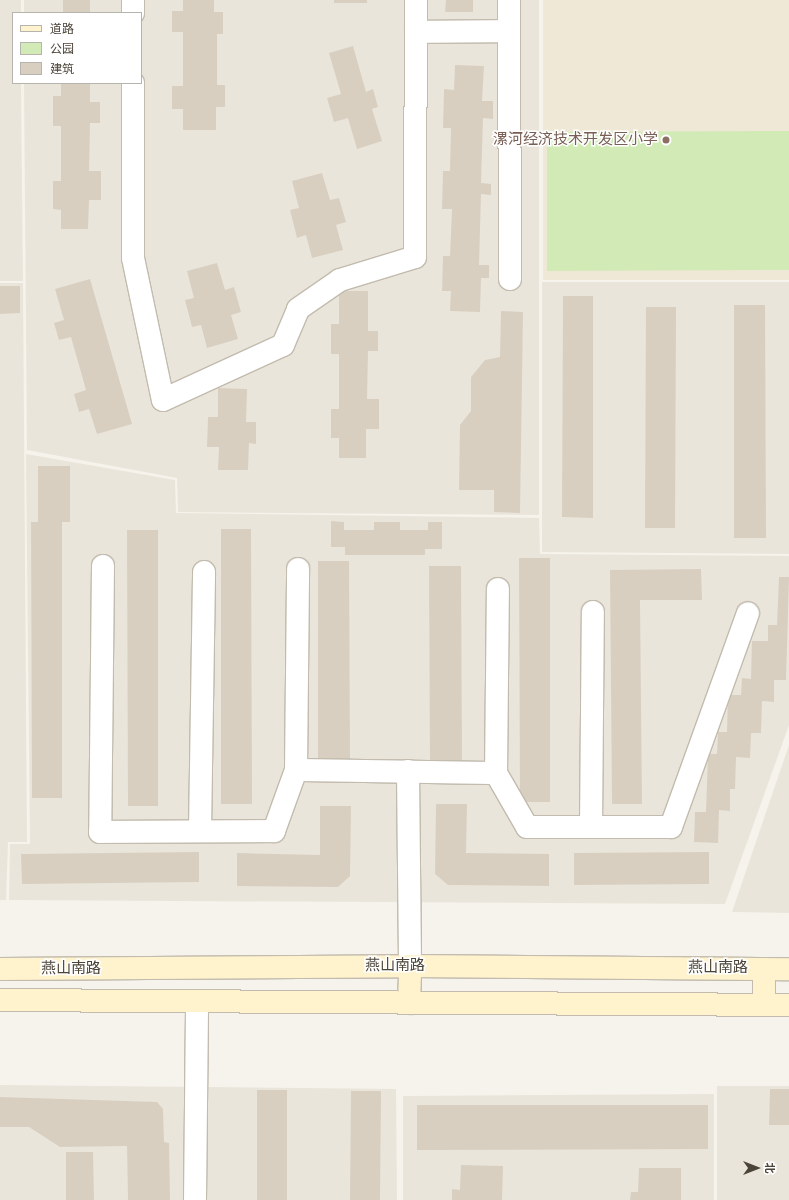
<!DOCTYPE html>
<html>
<head>
<meta charset="utf-8">
<style>
  body { margin:0 }
  #map { position:relative; width:789px; height:1200px; overflow:hidden; background:#f6f3ec; font-family:"Sofia Sans Condensed","Noto Sans SC",sans-serif }
  div>[style] { position:absolute }
  .residential>* { inset:0; background:#eae5da }
  .education>* { inset:0; background:#efe8d6 }
  .green>* { inset:0; background:#d2eab5 }
  .building>* { inset:0; background:#d8cfc1 }
  .roads { filter:drop-shadow(1px 0 #c2bbae) drop-shadow(-1px 0 #c2bbae) drop-shadow(0 1px #c2bbae) drop-shadow(0 -1px #c2bbae) }
  .minor>* { height:22px; margin:-11px; padding:0 11px; transform-origin:11px; border-radius:11px; background:#fff }
  .secondary>* { height:22px; margin:-11px; padding:0 11px; transform-origin:11px; border-radius:11px; background:#fff3cd }
  .dots>* { width:11px; height:11px; translate:-50% -50%; box-sizing:border-box; border:2px solid #fff; border-radius:50% }
  span { translate:-50% -50%; white-space:nowrap; text-align:center; line-height:1.15; -webkit-text-stroke:3px #fff; paint-order:stroke }
  .education-label { font-size:15px; color:#785e54 }
  .right { translate:-100% -50%; text-align:right }
  .street-label { font-size:15px; color:#4b4439 }
  .legend { position:absolute; left:12px; top:12px; width:130px; height:72px; box-sizing:border-box; background:#fff; border:1px solid #b7b4b0; margin:0; padding:5px 7px; list-style:none; font-size:12px; color:#4b4439 }
  .legend li { display:flex; align-items:center; gap:8px; height:20px }
  .legend b { width:20px; border:1px solid #b7b4b0 }
  .north { position:absolute; left:737px; top:1148px; width:40px; height:40px; -webkit-text-stroke:3px #fff; paint-order:stroke; rotate:90deg; font-size:11px; font-weight:700; line-height:16px; text-align:center; color:#4b4439 }
  .north::after { content:''; display:block; margin:auto; width:14px; height:18px; background:#4b4439; clip-path:polygon(50% 0,100% 100%,50% 72%,0 100%) }
</style>
</head>
<body>
<div id="map">
  <div class="residential">
    <div style="clip-path:polygon(0 0,21px 0,21px 13px,13px 13px,13px 83px,21px 83px,23px 281px,0 281px)"></div>
    <div style="clip-path:polygon(24px 0,539px 0,539px 515px,178px 512px,177px 478px,27px 450px,24px 83px,141px 83px,141px 13px,24px 13px)"></div>
    <div style="clip-path:polygon(542px 282px,789px 282px,789px 554px,542px 552px)"></div>
    <div style="clip-path:polygon(0 283px,23px 283px,27px 842px,8px 842px,6px 900px,0 900px)"></div>
    <div style="clip-path:polygon(26px 454px,175px 480px,176px 513px,539px 518px,540px 554px,789px 556px,789px 725px,725px 904px,9px 900px,10px 844px,30px 844px)"></div>
    <div style="clip-path:polygon(789px 745px,789px 913px,732px 912px)"></div>
    <div style="clip-path:polygon(0 1085px,396px 1089px,397px 1200px,0 1200px)"></div>
    <div style="clip-path:polygon(717px 1086px,789px 1086px,789px 1200px,717px 1200px)"></div>
    <div style="clip-path:polygon(714px 1094px,714px 1200px,403px 1200px,403px 1096px)"></div>
  </div>
  <div class="education">
    <div style="clip-path:polygon(543px 0,789px 0,789px 280px,543px 280px)"></div>
  </div>
  <div class="green">
    <div style="clip-path:polygon(789px 131px,789px 270px,547px 271px,547px 132px)"></div>
  </div>
  <div class="building">
    <div style="clip-path:polygon(63px 0,90px 0,90px 13px,63px 13px)"></div>
    <div style="clip-path:polygon(183px 0,214px 0,214px 12px,223px 12px,223px 34px,217px 34px,217px 85px,225px 85px,225px 107px,216px 107px,216px 130px,183px 130px,183px 109px,172px 109px,172px 86px,183px 86px,183px 32px,172px 32px,172px 11px,183px 11px)"></div>
    <div style="clip-path:polygon(334px 0,367px 0,367px 3px,334px 3px)"></div>
    <div style="clip-path:polygon(446px 0,473px 0,473px 12px,445px 12px)"></div>
    <div style="clip-path:polygon(353px 46px,366px 92px,373px 89px,378px 107px,372px 109px,382px 141px,357px 149px,348px 118px,334px 122px,327px 98px,341px 94px,329px 53px)"></div>
    <div style="clip-path:polygon(455px 65px,484px 66px,482px 101px,493px 101px,493px 119px,483px 118px,481px 183px,491px 184px,491px 195px,481px 194px,479px 265px,489px 265px,489px 278px,481px 278px,480px 312px,450px 311px,451px 291px,442px 291px,443px 256px,450px 256px,452px 209px,442px 209px,443px 171px,450px 171px,451px 128px,443px 128px,444px 89px,454px 90px)"></div>
    <div style="clip-path:polygon(61px 83px,90px 83px,90px 102px,100px 102px,100px 123px,90px 123px,89px 171px,101px 171px,101px 200px,89px 200px,88px 229px,61px 229px,61px 210px,53px 209px,53px 181px,61px 181px,61px 126px,53px 126px,53px 96px,61px 96px)"></div>
    <div style="clip-path:polygon(322px 173px,330px 200px,339px 198px,346px 222px,336px 225px,343px 250px,312px 258px,306px 235px,297px 238px,290px 210px,299px 208px,292px 181px)"></div>
    <div style="clip-path:polygon(217px 263px,225px 290px,234px 287px,241px 312px,231px 315px,238px 339px,207px 348px,201px 325px,192px 327px,185px 300px,194px 298px,187px 271px)"></div>
    <div style="clip-path:polygon(90px 279px,132px 424px,97px 434px,89px 409px,79px 412px,74px 394px,86px 390px,71px 337px,59px 340px,54px 323px,64px 320px,55px 289px)"></div>
    <div style="clip-path:polygon(0 286px,20px 286px,20px 313px,0 314px)"></div>
    <div style="clip-path:polygon(339px 291px,368px 291px,368px 331px,378px 331px,378px 351px,368px 351px,367px 399px,379px 399px,379px 429px,366px 429px,366px 458px,339px 458px,339px 438px,331px 438px,331px 409px,339px 409px,339px 354px,331px 354px,331px 324px,339px 324px)"></div>
    <div style="clip-path:polygon(563px 296px,593px 296px,593px 518px,562px 517px)"></div>
    <div style="clip-path:polygon(734px 305px,765px 305px,766px 538px,734px 538px)"></div>
    <div style="clip-path:polygon(646px 307px,676px 307px,675px 528px,645px 528px)"></div>
    <div style="clip-path:polygon(501px 311px,523px 312px,520px 513px,494px 512px,494px 490px,459px 490px,460px 425px,471px 411px,471px 377px,485px 360px,500px 357px)"></div>
    <div style="clip-path:polygon(218px 388px,247px 389px,246px 422px,256px 422px,256px 444px,249px 443px,248px 470px,218px 470px,219px 447px,207px 447px,208px 417px,218px 417px)"></div>
    <div style="clip-path:polygon(38px 466px,70px 466px,70px 522px,62px 522px,62px 798px,32px 798px,31px 522px,38px 522px)"></div>
    <div style="clip-path:polygon(331px 521px,344px 522px,344px 530px,374px 530px,374px 522px,400px 522px,400px 530px,428px 530px,428px 522px,442px 522px,442px 549px,425px 549px,425px 555px,345px 555px,345px 547px,331px 547px)"></div>
    <div style="clip-path:polygon(221px 529px,251px 529px,252px 804px,221px 804px)"></div>
    <div style="clip-path:polygon(127px 530px,158px 530px,158px 806px,128px 806px)"></div>
    <div style="clip-path:polygon(519px 558px,550px 558px,550px 802px,520px 802px)"></div>
    <div style="clip-path:polygon(318px 561px,349px 561px,350px 759px,318px 759px)"></div>
    <div style="clip-path:polygon(429px 566px,461px 566px,462px 764px,430px 765px)"></div>
    <div style="clip-path:polygon(701px 569px,702px 600px,640px 600px,642px 804px,612px 804px,610px 570px)"></div>
    <div style="clip-path:polygon(779px 577px,789px 577px,786px 680px,774px 680px,774px 702px,762px 701px,761px 733px,751px 733px,750px 758px,736px 757px,735px 789px,730px 789px,730px 811px,719px 810px,718px 843px,694px 842px,695px 812px,706px 812px,708px 754px,717px 754px,718px 732px,727px 732px,728px 695px,741px 695px,742px 678px,751px 679px,752px 641px,768px 641px,768px 625px,777px 625px)"></div>
    <div style="clip-path:polygon(436px 804px,467px 804px,466px 853px,549px 854px,549px 886px,448px 885px,435px 874px)"></div>
    <div style="clip-path:polygon(320px 806px,351px 806px,350px 876px,338px 887px,237px 886px,237px 853px,320px 855px)"></div>
    <div style="clip-path:polygon(199px 852px,199px 882px,22px 884px,21px 854px)"></div>
    <div style="clip-path:polygon(709px 852px,709px 884px,574px 885px,574px 853px)"></div>
    <div style="clip-path:polygon(770px 1089px,789px 1089px,789px 1125px,769px 1125px)"></div>
    <div style="clip-path:polygon(257px 1090px,287px 1090px,287px 1200px,257px 1200px)"></div>
    <div style="clip-path:polygon(351px 1091px,381px 1091px,380px 1200px,350px 1200px)"></div>
    <div style="clip-path:polygon(0 1097px,157px 1102px,163px 1109px,164px 1142px,169px 1143px,170px 1200px,128px 1200px,127px 1146px,60px 1147px,29px 1127px,0 1127px)"></div>
    <div style="clip-path:polygon(417px 1105px,708px 1105px,708px 1149px,417px 1150px)"></div>
    <div style="clip-path:polygon(66px 1152px,93px 1152px,94px 1200px,66px 1200px)"></div>
    <div style="clip-path:polygon(461px 1165px,503px 1166px,502px 1200px,452px 1200px,452px 1189px,460px 1190px)"></div>
    <div style="clip-path:polygon(639px 1168px,681px 1168px,681px 1200px,630px 1200px,631px 1192px,638px 1192px)"></div>
  </div>
  <div class="roads">
    <div class="minor">
      <div style="left:509px;top:0;width:279px;rotate:89.8deg"></div>
      <div style="left:133px;top:13px;width:13px;rotate:-90deg"></div>
      <div style="left:416px;top:32px;width:93px;rotate:-0.6deg"></div>
      <div style="left:133px;top:83px;width:175px;rotate:90deg"></div>
      <div style="left:133px;top:258px;width:145px;rotate:78.1deg"></div>
      <div style="left:163px;top:400px;width:132px;rotate:-24.6deg"></div>
      <div style="left:283px;top:345px;width:39px;rotate:-67deg"></div>
      <div style="left:298px;top:309px;width:51px;rotate:-34.6deg"></div>
      <div style="left:340px;top:280px;width:78px;rotate:-17deg"></div>
      <div style="left:415px;top:257px;width:257px;rotate:-89.8deg"></div>
      <div style="left:103px;top:566px;width:266px;rotate:90.6deg"></div>
      <div style="left:100px;top:832px;width:174px;rotate:-0.3deg"></div>
      <div style="left:274px;top:831px;width:65px;rotate:-70.2deg"></div>
      <div style="left:296px;top:770px;width:200px;rotate:0.9deg"></div>
      <div style="left:496px;top:773px;width:62px;rotate:60.1deg"></div>
      <div style="left:527px;top:827px;width:144px"></div>
      <div style="left:671px;top:827px;width:227px;rotate:-70.2deg"></div>
      <div style="left:296px;top:770px;width:201px;rotate:-89.4deg"></div>
      <div style="left:408px;top:771px;width:195px;rotate:89.4deg"></div>
      <div style="left:496px;top:773px;width:184px;rotate:-89.4deg"></div>
      <div style="left:591px;top:827px;width:215px;rotate:-89.5deg"></div>
      <div style="left:200px;top:831px;width:259px;rotate:-89.1deg"></div>
      <div style="left:195px;top:1200px;width:197px;rotate:-89.4deg"></div>
    </div>
    <div class="secondary">
      <div style="left:0;top:969px;width:410px;rotate:-0.4deg"></div>
      <div style="left:410px;top:966px;width:379px;rotate:0.5deg"></div>
      <div style="left:764px;top:969px;width:36px;rotate:90deg"></div>
      <div style="left:0;top:1000px;width:789px;rotate:0.36deg"></div>
      <div style="left:409px;top:1003px;width:37px;rotate:-88deg"></div>
    </div>
  </div>
  <div class="dots">
    <div style="left:666px;top:140px;background:#8d6e63"></div>
  </div>
  <div class="education-label">
    <span class="right" style="left:658px;top:140px">漯河经济技术开发区小学</span>
  </div>
  <div class="street-label">
    <span style="left:395px;top:966px">燕山南路</span>
    <span style="left:718px;top:968px">燕山南路</span>
    <span style="left:71px;top:969px">燕山南路</span>
  </div>
  <ul class="legend">
  <li><b style="height:5px;background:#fff3cd"></b>道路</li>
  <li><b style="height:11px;background:#d2eab5"></b>公园</li>
  <li><b style="height:11px;background:#d8cfc1"></b>建筑</li>
  </ul>
  <div class="north">北</div>
</div>
</body>
</html>
